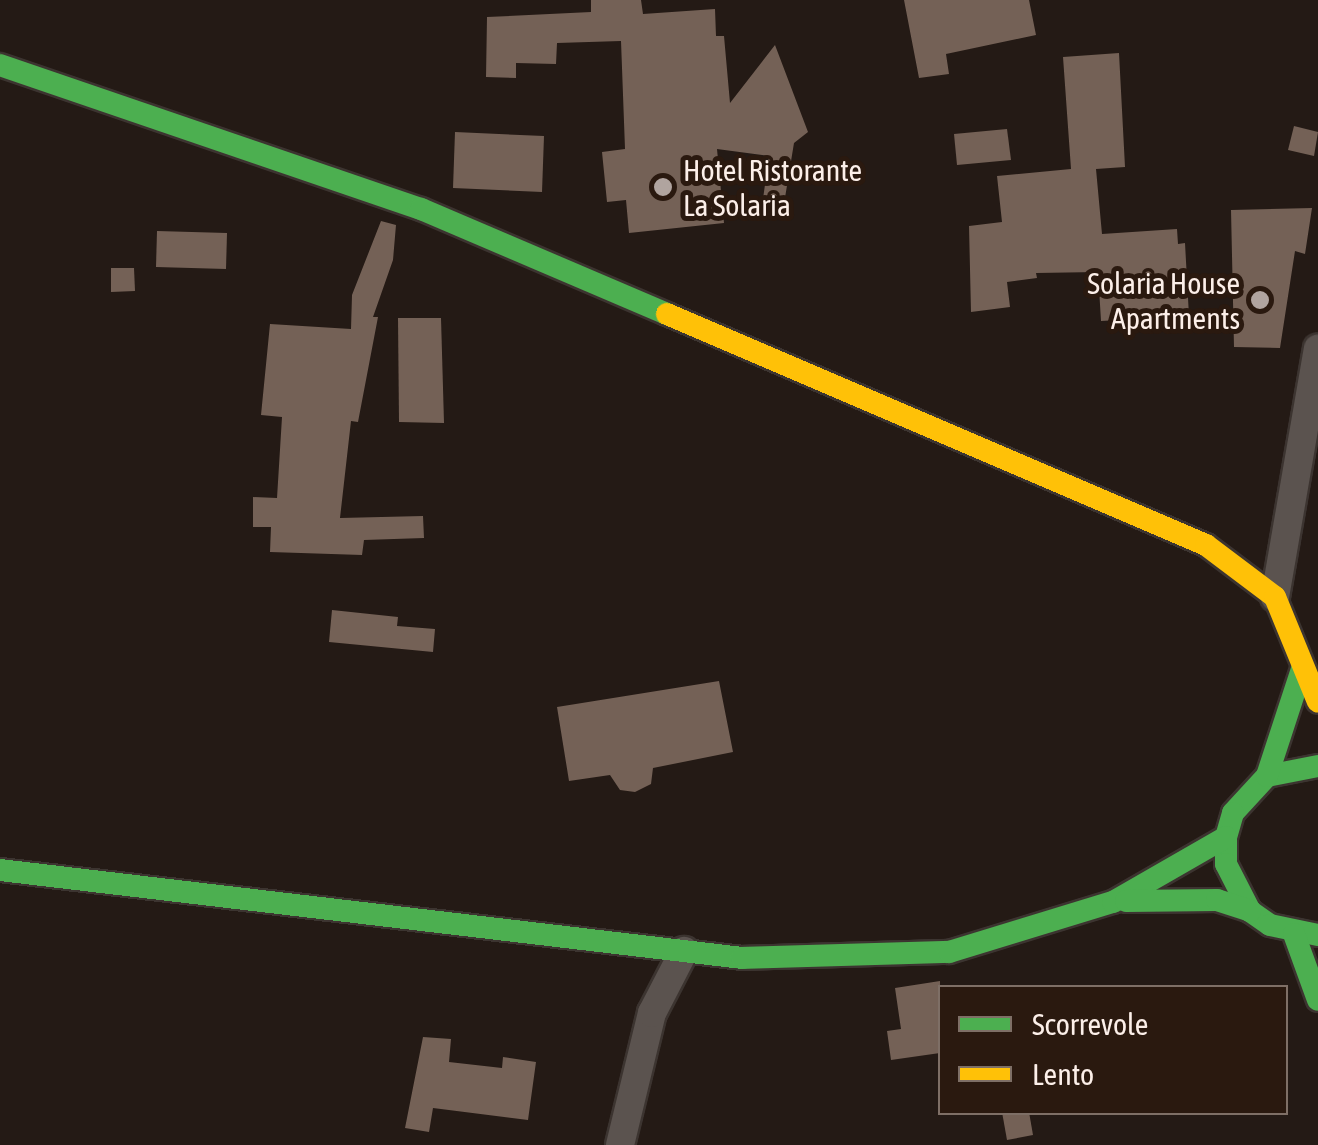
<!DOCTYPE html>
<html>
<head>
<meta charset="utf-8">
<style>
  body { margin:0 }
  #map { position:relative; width:1318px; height:1145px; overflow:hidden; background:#241a15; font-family:"Asap Condensed",sans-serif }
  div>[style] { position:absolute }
  .building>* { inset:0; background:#746156 }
  .roads { filter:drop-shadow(2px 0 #3c3430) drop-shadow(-2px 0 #3c3430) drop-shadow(0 2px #3c3430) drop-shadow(0 -2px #3c3430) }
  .street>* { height:28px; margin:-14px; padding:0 14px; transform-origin:14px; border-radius:14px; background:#5b534f }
  .fast>* { height:22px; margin:-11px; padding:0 11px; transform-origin:11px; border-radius:11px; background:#4caf50 }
  .slow>* { height:22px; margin:-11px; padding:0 11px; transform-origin:11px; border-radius:11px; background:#ffc107 }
  .dots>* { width:28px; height:28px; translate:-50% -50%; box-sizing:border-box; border:5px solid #2a190f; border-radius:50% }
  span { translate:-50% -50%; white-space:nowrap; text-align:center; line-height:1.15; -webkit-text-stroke:10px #2a190f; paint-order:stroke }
  .poi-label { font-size:30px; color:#fcefe9 }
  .left { translate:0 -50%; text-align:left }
  .right { translate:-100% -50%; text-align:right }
  .legend { position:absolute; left:938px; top:985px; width:350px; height:130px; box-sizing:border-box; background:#2a190f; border:2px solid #7e6f66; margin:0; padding:12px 18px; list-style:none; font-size:30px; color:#fcefe9 }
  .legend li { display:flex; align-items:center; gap:20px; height:50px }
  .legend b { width:50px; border:2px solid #7e6f66 }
</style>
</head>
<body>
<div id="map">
  <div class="building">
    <div style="clip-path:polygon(591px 0,641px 0,643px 14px,715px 9px,716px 36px,724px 36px,730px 103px,775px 45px,808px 132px,794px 143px,782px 216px,761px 213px,769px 156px,717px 149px,724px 223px,629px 233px,626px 200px,607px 202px,602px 152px,625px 149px,621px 41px,557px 43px,556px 64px,516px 63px,516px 78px,486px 77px,487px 17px,591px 12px)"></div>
    <div style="clip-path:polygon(904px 0,1029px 0,1036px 35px,946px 54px,949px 74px,919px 78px)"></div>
    <div style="clip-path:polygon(1119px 53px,1125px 167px,1096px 169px,1102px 234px,1177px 229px,1178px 244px,1185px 243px,1189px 316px,1101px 321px,1098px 272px,1036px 273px,1037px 278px,1007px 282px,1010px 307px,971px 312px,969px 226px,1002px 222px,997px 176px,1071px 169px,1063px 57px)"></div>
    <div style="clip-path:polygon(1294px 126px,1318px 132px,1314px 156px,1288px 150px)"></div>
    <div style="clip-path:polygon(1007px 129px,1011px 160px,957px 165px,954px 134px)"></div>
    <div style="clip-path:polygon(455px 132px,544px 136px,542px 192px,453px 188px)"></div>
    <div style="clip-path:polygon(1312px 208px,1305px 254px,1295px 251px,1280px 348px,1234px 347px,1231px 210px)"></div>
    <div style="clip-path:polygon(381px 221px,396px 225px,393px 260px,373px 317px,378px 317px,358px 422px,351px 421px,340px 518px,423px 516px,424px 538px,364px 540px,362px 555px,270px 552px,271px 527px,253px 527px,253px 497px,277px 498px,282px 417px,261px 415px,270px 324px,351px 329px,352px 295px)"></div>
    <div style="clip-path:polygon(157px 231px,227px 233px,226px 269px,156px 267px)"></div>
    <div style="clip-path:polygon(111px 268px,134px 268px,135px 291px,111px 292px)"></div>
    <div style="clip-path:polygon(398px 318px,441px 318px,444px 423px,399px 422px)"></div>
    <div style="clip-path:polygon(332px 610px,398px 617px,397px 626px,435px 629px,433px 652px,329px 642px)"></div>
    <div style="clip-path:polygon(719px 681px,733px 752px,653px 768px,651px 784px,635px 792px,620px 790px,610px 775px,569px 781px,557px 707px)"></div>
    <div style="clip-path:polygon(940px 981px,940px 1053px,891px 1060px,887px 1031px,901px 1029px,895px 988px)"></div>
    <div style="clip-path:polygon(423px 1037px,451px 1039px,449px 1062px,502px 1068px,503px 1057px,536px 1062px,528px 1120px,433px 1108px,429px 1132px,405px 1128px)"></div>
    <div style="clip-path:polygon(1002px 1112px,1029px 1112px,1033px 1135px,1007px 1140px)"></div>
  </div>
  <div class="roads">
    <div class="street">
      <div style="left:1275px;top:597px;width:252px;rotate:-80.2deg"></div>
      <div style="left:620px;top:1145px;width:136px;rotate:-76.4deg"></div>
      <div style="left:652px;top:1013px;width:70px;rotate:-62.7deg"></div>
    </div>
    <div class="fast">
      <div style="left:0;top:65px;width:445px;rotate:18.9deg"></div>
      <div style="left:421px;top:209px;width:267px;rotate:23.1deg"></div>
      <div style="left:1318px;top:766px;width:52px;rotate:168.9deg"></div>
      <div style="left:1267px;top:776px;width:50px;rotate:132.6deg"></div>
      <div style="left:1233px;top:813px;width:25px;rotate:106deg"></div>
      <div style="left:1226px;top:837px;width:27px;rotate:90deg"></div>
      <div style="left:1226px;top:864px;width:53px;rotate:62.9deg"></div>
      <div style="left:1250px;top:911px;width:24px;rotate:35deg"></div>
      <div style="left:1270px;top:925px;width:49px;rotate:11.8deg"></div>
      <div style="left:1267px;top:776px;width:113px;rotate:-71.9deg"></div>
      <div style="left:0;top:870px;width:747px;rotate:6.76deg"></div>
      <div style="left:742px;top:958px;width:207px;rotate:-1.7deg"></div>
      <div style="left:949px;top:952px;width:171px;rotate:-17deg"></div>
      <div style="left:1113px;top:902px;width:130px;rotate:-29.9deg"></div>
      <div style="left:1126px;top:901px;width:91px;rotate:-0.6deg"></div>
      <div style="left:1217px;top:900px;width:35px;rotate:18deg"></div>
      <div style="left:1294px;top:934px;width:70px;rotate:70deg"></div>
    </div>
    <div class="slow">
      <div style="left:667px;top:314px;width:586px;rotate:23.2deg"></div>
      <div style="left:1206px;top:545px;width:86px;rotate:37deg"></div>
      <div style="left:1275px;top:597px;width:113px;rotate:67.7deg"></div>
    </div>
  </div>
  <div class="dots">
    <div style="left:663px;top:187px;background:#b0a49f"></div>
    <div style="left:1260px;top:300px;background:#b0a49f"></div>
  </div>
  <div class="poi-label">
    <span class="left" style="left:683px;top:187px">Hotel Ristorante<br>La Solaria</span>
    <span class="right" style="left:1240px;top:300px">Solaria House<br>Apartments</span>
  </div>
  <ul class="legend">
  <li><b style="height:12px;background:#4caf50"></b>Scorrevole</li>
  <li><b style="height:12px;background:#ffc107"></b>Lento</li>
  </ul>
</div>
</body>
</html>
